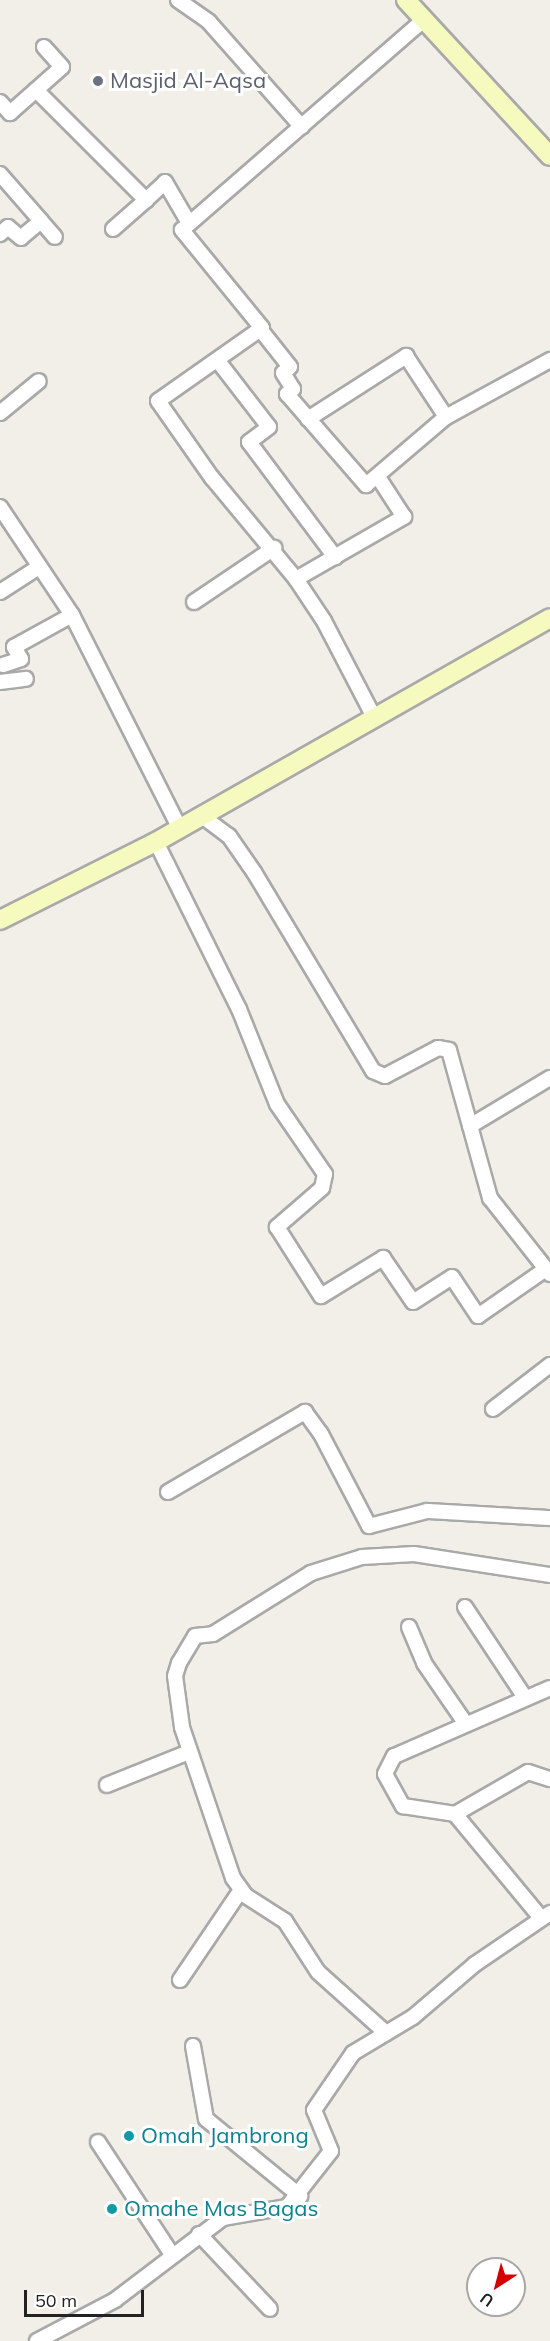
<!DOCTYPE html>
<html>
<head>
<meta charset="utf-8">
<style>
  body { margin:0 }
  #map { position:relative; width:550px; height:2341px; overflow:hidden; background:#f2efe9; font-family:Mulish,sans-serif }
  div>[style] { position:absolute }
  .roads { filter:drop-shadow(2px 0 #a9a9a9) drop-shadow(-2px 0 #a9a9a9) drop-shadow(0 2px #a9a9a9) drop-shadow(0 -2px #a9a9a9) }
  .minor>* { height:14px; margin:-7px; padding:0 7px; transform-origin:7px; border-radius:7px; background:#fff }
  .secondary>* { height:18px; margin:-9px; padding:0 9px; transform-origin:9px; border-radius:9px; background:#f7fabf }
  .dots>* { width:16px; height:16px; translate:-50% -50%; box-sizing:border-box; border:3px solid #fff; border-radius:50% }
  span { translate:-50% -50%; white-space:nowrap; text-align:center; line-height:1.15; -webkit-text-stroke:6px #fff; paint-order:stroke }
  .worship-label { font-size:22px; color:#5b616d }
  .left { translate:0 -50%; text-align:left }
  .culture-label { font-size:22px; color:#0d838f }
  .north { position:absolute; left:466px; top:2257px; width:60px; height:60px; box-sizing:border-box; background:#fff; border:2px solid #a7a7a7; border-radius:50%; rotate:216deg; font-size:16px; font-weight:700; line-height:24px; text-align:center; color:#222 }
  .north::after { content:''; display:block; margin:auto; width:21px; height:27px; background:#d40000; clip-path:polygon(50% 0,100% 100%,50% 72%,0 100%) }
  .scale { position:absolute; left:24px; top:2290px; width:120px; height:27px; box-sizing:border-box; border:3px solid #222; border-top:0; padding-left:8px; font-size:18px; line-height:21px; white-space:nowrap; color:#222; -webkit-text-stroke:4px #fff; paint-order:stroke }
</style>
</head>
<body>
<div id="map">
  <div class="roads">
    <div class="minor">
      <div style="left:178px;top:0;width:38px;rotate:35deg"></div>
      <div style="left:209px;top:22px;width:140px;rotate:48.5deg"></div>
      <div style="left:36px;top:90px;width:156px;rotate:45deg"></div>
      <div style="left:146px;top:200px;width:26px;rotate:-43deg"></div>
      <div style="left:165px;top:182px;width:48px;rotate:59.7deg"></div>
      <div style="left:0;top:102px;width:15px;rotate:48deg"></div>
      <div style="left:10px;top:113px;width:69px;rotate:-41.5deg"></div>
      <div style="left:62px;top:67px;width:27px;rotate:-132deg"></div>
      <div style="left:0;top:174px;width:62px;rotate:48.9deg"></div>
      <div style="left:41px;top:221px;width:26px;rotate:140deg"></div>
      <div style="left:21px;top:238px;width:17px;rotate:-140deg"></div>
      <div style="left:8px;top:227px;width:11px;rotate:139deg"></div>
      <div style="left:41px;top:221px;width:21px;rotate:49deg"></div>
      <div style="left:113px;top:229px;width:44px;rotate:-41.3deg"></div>
      <div style="left:260px;top:329px;width:48px;rotate:51.7deg"></div>
      <div style="left:290px;top:367px;width:9px;rotate:139deg"></div>
      <div style="left:283px;top:373px;width:19px;rotate:58deg"></div>
      <div style="left:293px;top:389px;width:8px;rotate:140deg"></div>
      <div style="left:287px;top:394px;width:121px;rotate:49deg"></div>
      <div style="left:366px;top:485px;width:105px;rotate:-40.4deg"></div>
      <div style="left:446px;top:417px;width:119px;rotate:-28.7deg"></div>
      <div style="left:218px;top:361px;width:83px;rotate:52.3deg"></div>
      <div style="left:269px;top:427px;width:25px;rotate:143deg"></div>
      <div style="left:249px;top:442px;width:144px;rotate:53.2deg"></div>
      <div style="left:0;top:413px;width:50px;rotate:-39.4deg"></div>
      <div style="left:308px;top:419px;width:117px;rotate:-32.7deg"></div>
      <div style="left:406px;top:356px;width:73px;rotate:56.7deg"></div>
      <div style="left:0;top:507px;width:130px;rotate:56.3deg"></div>
      <div style="left:72px;top:615px;width:240px;rotate:63.2deg"></div>
      <div style="left:296px;top:579px;width:125px;rotate:-29.9deg"></div>
      <div style="left:404px;top:517px;width:48px;rotate:-123deg"></div>
      <div style="left:0;top:592px;width:46px;rotate:-32.7deg"></div>
      <div style="left:194px;top:602px;width:97px;rotate:-34deg"></div>
      <div style="left:3px;top:665px;width:19px;rotate:-18deg"></div>
      <div style="left:21px;top:659px;width:14px;rotate:-120deg"></div>
      <div style="left:14px;top:647px;width:66px;rotate:-28.9deg"></div>
      <div style="left:0;top:682px;width:26px;rotate:-7deg"></div>
      <div style="left:375px;top:719px;width:110px;rotate:-117.5deg"></div>
      <div style="left:324px;top:621px;width:50px;rotate:-123.7deg"></div>
      <div style="left:296px;top:579px;width:131px;rotate:-129.7deg"></div>
      <div style="left:212px;top:478px;width:94px;rotate:-125deg"></div>
      <div style="left:158px;top:401px;width:127px;rotate:-35.1deg"></div>
      <div style="left:262px;top:328px;width:127px;rotate:-129.2deg"></div>
      <div style="left:182px;top:230px;width:320px;rotate:-41deg"></div>
      <div style="left:202px;top:816px;width:34px;rotate:37deg"></div>
      <div style="left:229px;top:836px;width:44px;rotate:55.2deg"></div>
      <div style="left:254px;top:872px;width:232px;rotate:59.1deg"></div>
      <div style="left:373px;top:1071px;width:13px;rotate:23deg"></div>
      <div style="left:385px;top:1076px;width:60px;rotate:-27.8deg"></div>
      <div style="left:438px;top:1048px;width:11px;rotate:10deg"></div>
      <div style="left:449px;top:1050px;width:154px;rotate:74.5deg"></div>
      <div style="left:490px;top:1198px;width:97px;rotate:51.7deg"></div>
      <div style="left:156px;top:842px;width:186px;rotate:63.6deg"></div>
      <div style="left:239px;top:1009px;width:102px;rotate:68.2deg"></div>
      <div style="left:277px;top:1104px;width:85px;rotate:55.6deg"></div>
      <div style="left:325px;top:1174px;width:14px;rotate:102deg"></div>
      <div style="left:322px;top:1188px;width:60px;rotate:139.1deg"></div>
      <div style="left:277px;top:1227px;width:82px;rotate:57.5deg"></div>
      <div style="left:321px;top:1296px;width:73px;rotate:-31.5deg"></div>
      <div style="left:383px;top:1258px;width:53px;rotate:55.7deg"></div>
      <div style="left:413px;top:1302px;width:46px;rotate:-32.7deg"></div>
      <div style="left:452px;top:1277px;width:47px;rotate:56.3deg"></div>
      <div style="left:478px;top:1316px;width:83px;rotate:-34.7deg"></div>
      <div style="left:470px;top:1126px;width:93px;rotate:-31deg"></div>
      <div style="left:493px;top:1409px;width:72px;rotate:-37.7deg"></div>
      <div style="left:168px;top:1492px;width:159px;rotate:-30.3deg"></div>
      <div style="left:305px;top:1412px;width:27px;rotate:54deg"></div>
      <div style="left:321px;top:1434px;width:104px;rotate:62.4deg"></div>
      <div style="left:369px;top:1526px;width:60px;rotate:-14.5deg"></div>
      <div style="left:427px;top:1511px;width:123px;rotate:3.3deg"></div>
      <div style="left:465px;top:1607px;width:107px;rotate:56.5deg"></div>
      <div style="left:409px;top:1627px;width:39px;rotate:67deg"></div>
      <div style="left:424px;top:1663px;width:74px;rotate:55.5deg"></div>
      <div style="left:550px;top:1688px;width:170px;rotate:156.4deg"></div>
      <div style="left:394px;top:1756px;width:20px;rotate:117deg"></div>
      <div style="left:385px;top:1774px;width:37px;rotate:61deg"></div>
      <div style="left:403px;top:1806px;width:53px;rotate:8.7deg"></div>
      <div style="left:455px;top:1814px;width:84px;rotate:-29.9deg"></div>
      <div style="left:528px;top:1772px;width:23px;rotate:18deg"></div>
      <div style="left:107px;top:1785px;width:88px;rotate:-21.9deg"></div>
      <div style="left:455px;top:1814px;width:135px;rotate:50.4deg"></div>
      <div style="left:180px;top:1980px;width:109px;rotate:-55.9deg"></div>
      <div style="left:386px;top:2033px;width:91px;rotate:-138.1deg"></div>
      <div style="left:318px;top:1972px;width:61px;rotate:-122.9deg"></div>
      <div style="left:285px;top:1921px;width:46px;rotate:-147.3deg"></div>
      <div style="left:246px;top:1896px;width:22px;rotate:-126deg"></div>
      <div style="left:233px;top:1878px;width:159px;rotate:-108.7deg"></div>
      <div style="left:182px;top:1727px;width:51px;rotate:-97.8deg"></div>
      <div style="left:175px;top:1676px;width:14px;rotate:-73deg"></div>
      <div style="left:179px;top:1663px;width:31px;rotate:-59deg"></div>
      <div style="left:195px;top:1636px;width:18px;rotate:-6deg"></div>
      <div style="left:213px;top:1634px;width:115px;rotate:-31.9deg"></div>
      <div style="left:311px;top:1573px;width:53px;rotate:-17.4deg"></div>
      <div style="left:362px;top:1557px;width:52px;rotate:-3.3deg"></div>
      <div style="left:414px;top:1554px;width:138px;rotate:8.8deg"></div>
      <div style="left:193px;top:2046px;width:74px;rotate:79.9deg"></div>
      <div style="left:206px;top:2119px;width:122px;rotate:39.3deg"></div>
      <div style="left:98px;top:2142px;width:133px;rotate:56.7deg"></div>
      <div style="left:199px;top:2234px;width:103px;rotate:46.6deg"></div>
      <div style="left:37px;top:2341px;width:88px;rotate:-27.7deg"></div>
      <div style="left:115px;top:2300px;width:136px;rotate:-37.2deg"></div>
      <div style="left:223px;top:2218px;width:65px;rotate:-9.8deg"></div>
      <div style="left:287px;top:2207px;width:71px;rotate:-51.8deg"></div>
      <div style="left:331px;top:2151px;width:44px;rotate:-112.5deg"></div>
      <div style="left:314px;top:2110px;width:69px;rotate:-55.6deg"></div>
      <div style="left:353px;top:2053px;width:70px;rotate:-31deg"></div>
      <div style="left:413px;top:2017px;width:82px;rotate:-40.5deg"></div>
      <div style="left:475px;top:1964px;width:91px;rotate:-34.2deg"></div>
    </div>
    <div class="secondary">
      <div style="left:406px;top:0;width:212px;rotate:47.3deg"></div>
      <div style="left:0;top:920px;width:174px;rotate:-26.6deg"></div>
      <div style="left:156px;top:842px;width:453px;rotate:-29.6deg"></div>
    </div>
  </div>
  <div class="dots">
    <div style="left:98px;top:81px;background:#6b7280"></div>
    <div style="left:129px;top:2136px;background:#0f9aa8"></div>
    <div style="left:112px;top:2209px;background:#0f9aa8"></div>
  </div>
  <div class="worship-label">
    <span class="left" style="left:110px;top:81px">Masjid Al-Aqsa</span>
  </div>
  <div class="culture-label">
    <span class="left" style="left:141px;top:2136px">Omah Jambrong</span>
    <span class="left" style="left:124px;top:2209px">Omahe Mas Bagas</span>
  </div>
  <div class="north">U</div>
  <div class="scale">50 m</div>
</div>
</body>
</html>
